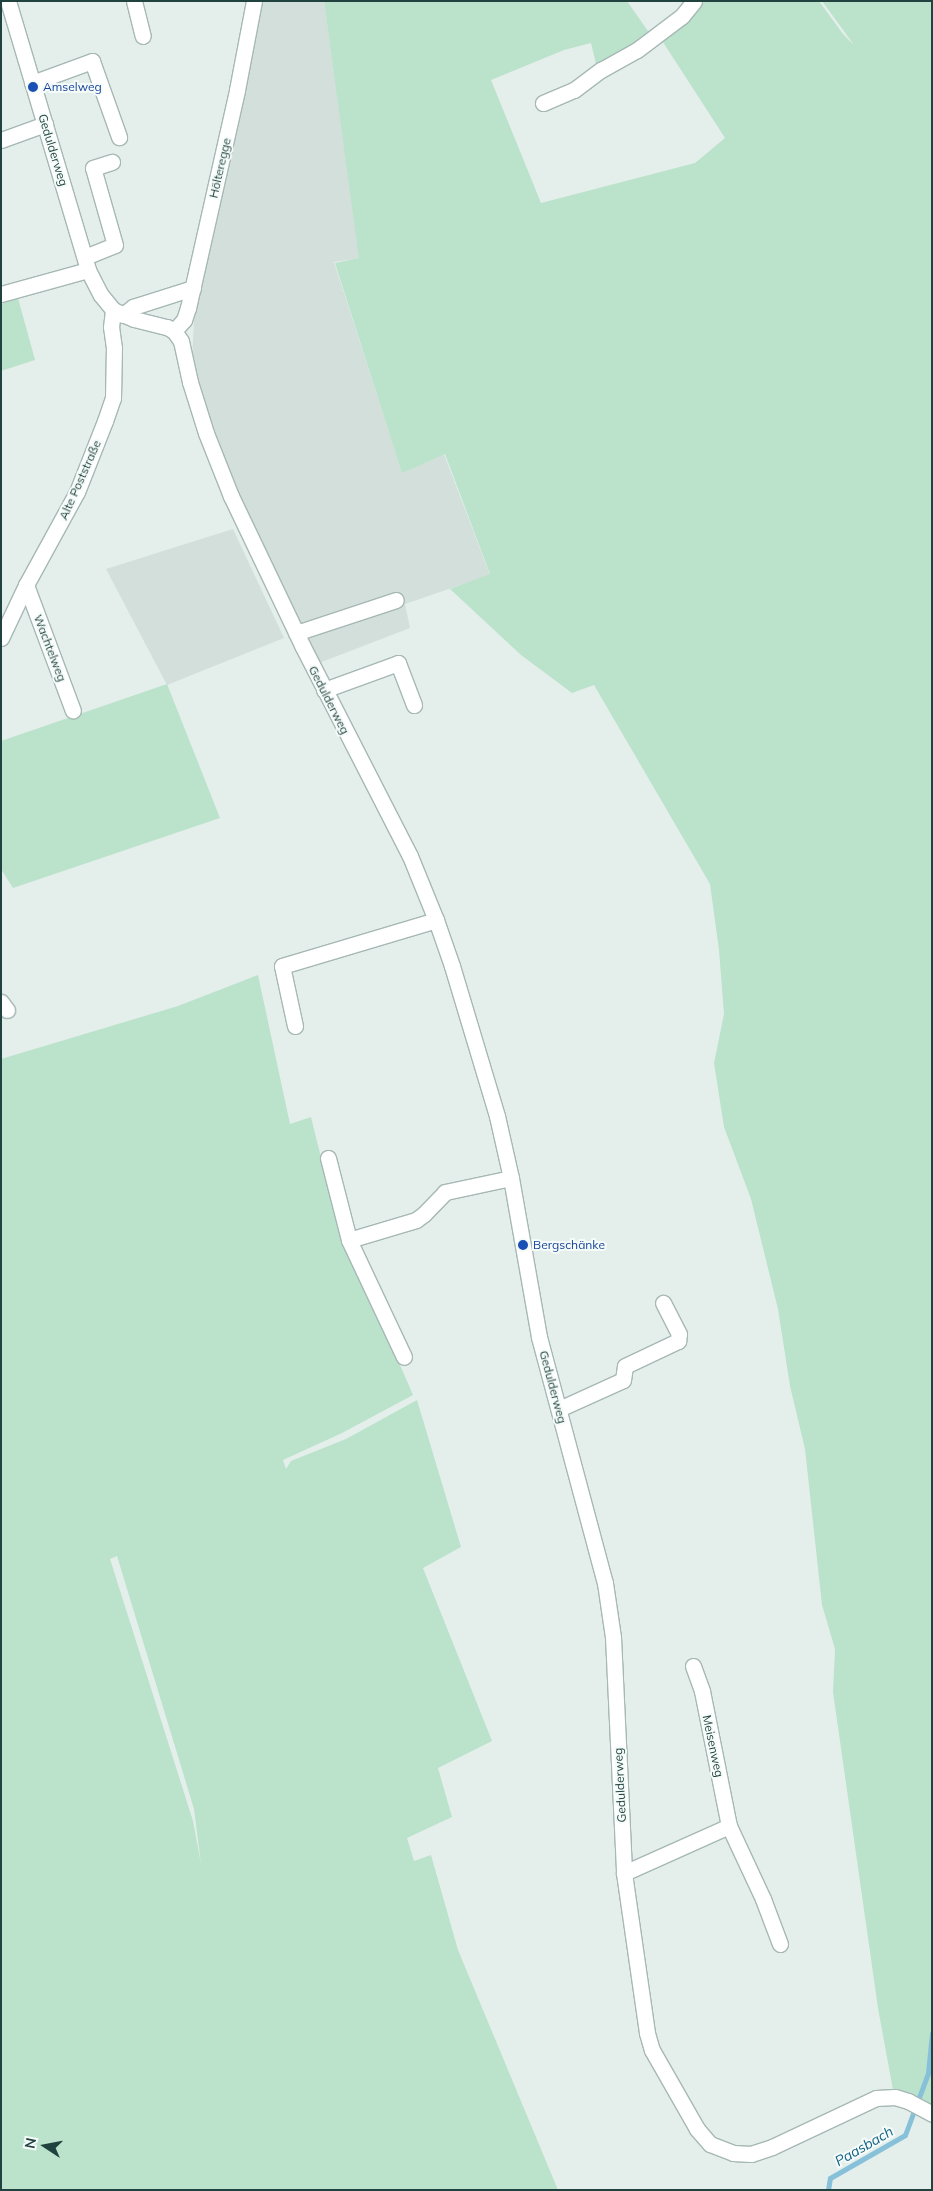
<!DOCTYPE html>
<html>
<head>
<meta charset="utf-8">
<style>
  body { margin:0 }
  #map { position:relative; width:933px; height:2191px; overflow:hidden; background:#e4efec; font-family:Mulish,sans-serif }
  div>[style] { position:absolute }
  .built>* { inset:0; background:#d2dfdb }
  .green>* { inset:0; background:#bbe2cb }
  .stream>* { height:5px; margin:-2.5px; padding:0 2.5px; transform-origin:2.5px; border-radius:2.5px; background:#87c0d9 }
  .roads { filter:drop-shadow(1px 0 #a6b8b5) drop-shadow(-1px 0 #a6b8b5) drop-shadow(0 1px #a6b8b5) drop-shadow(0 -1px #a6b8b5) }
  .minor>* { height:15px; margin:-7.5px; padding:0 7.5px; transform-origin:7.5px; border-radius:7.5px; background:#fff }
  .dots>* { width:14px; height:14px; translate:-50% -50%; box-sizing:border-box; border:2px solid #f5fbf9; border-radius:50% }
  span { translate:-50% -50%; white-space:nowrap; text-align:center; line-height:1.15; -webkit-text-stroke:4px #f5fbf9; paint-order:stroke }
  .transit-label { font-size:12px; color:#164399 }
  .left { translate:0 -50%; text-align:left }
  .street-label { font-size:12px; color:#21433f }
  .water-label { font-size:14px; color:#146286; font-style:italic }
  .frame { position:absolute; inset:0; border:2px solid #21433f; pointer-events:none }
  .north { position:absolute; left:20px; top:2121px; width:50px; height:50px; -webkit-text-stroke:4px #f5fbf9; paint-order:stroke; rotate:281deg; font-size:14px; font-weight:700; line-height:20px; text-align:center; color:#21433f }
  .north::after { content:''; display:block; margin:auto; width:18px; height:22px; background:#21433f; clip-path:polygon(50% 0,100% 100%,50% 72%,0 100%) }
</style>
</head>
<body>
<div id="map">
  <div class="built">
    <div style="clip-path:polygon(261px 1px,324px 1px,360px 258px,334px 262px,402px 472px,444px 454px,490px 575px,405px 604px,410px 628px,319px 663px,238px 498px,208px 416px,192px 359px,194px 321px,200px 285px,243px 98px)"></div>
    <div style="clip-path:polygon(233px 529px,284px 638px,167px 685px,106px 569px)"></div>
  </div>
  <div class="green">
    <div style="clip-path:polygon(324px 1px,627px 1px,650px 34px,605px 62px,596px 64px,591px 43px,564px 50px,491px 80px,541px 203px,695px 163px,725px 138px,661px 39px,702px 1px,819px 1px,843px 34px,854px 45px,822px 1px,932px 1px,932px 2108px,893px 2090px,878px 2008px,833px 1692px,835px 1649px,822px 1605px,805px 1449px,790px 1386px,778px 1309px,751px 1199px,724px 1127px,714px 1063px,724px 1014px,719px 950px,710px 884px,594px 685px,572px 693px,521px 655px,450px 589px,490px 574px,445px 454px,402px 473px,335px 263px,359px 258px)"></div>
    <div style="clip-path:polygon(18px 298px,35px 360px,1px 371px,1px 304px)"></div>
    <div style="clip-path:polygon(167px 684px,220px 818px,13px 888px,1px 869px,1px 741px)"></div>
    <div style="clip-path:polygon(evenodd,258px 975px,290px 1124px,311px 1117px,342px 1242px,403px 1363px,400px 1365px,413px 1395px,342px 1433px,283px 1460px,286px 1469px,291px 1461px,346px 1439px,417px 1400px,461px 1547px,423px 1568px,492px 1741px,438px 1768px,452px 1817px,407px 1838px,414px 1861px,431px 1855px,458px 1950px,558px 2190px,1px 2190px,1px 1059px,178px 1006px,258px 975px,117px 1556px,194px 1809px,201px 1864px,193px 1821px,110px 1559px,117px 1556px)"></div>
  </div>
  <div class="stream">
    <div style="left:828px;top:2190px;width:12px;rotate:-81deg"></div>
    <div style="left:830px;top:2178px;width:86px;rotate:-29.8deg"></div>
    <div style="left:905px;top:2135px;width:66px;rotate:-69.6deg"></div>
    <div style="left:928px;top:2073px;width:40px;rotate:-84.3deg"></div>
  </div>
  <div class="roads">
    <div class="minor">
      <div style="left:8px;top:1px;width:281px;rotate:73.4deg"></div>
      <div style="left:88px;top:270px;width:28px;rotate:63deg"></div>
      <div style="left:101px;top:295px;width:19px;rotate:51deg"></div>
      <div style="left:113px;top:310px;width:23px;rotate:23deg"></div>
      <div style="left:134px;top:319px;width:34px;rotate:14deg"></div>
      <div style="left:167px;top:327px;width:8px;rotate:30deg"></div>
      <div style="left:174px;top:331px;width:12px;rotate:55deg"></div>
      <div style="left:181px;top:341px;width:42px;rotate:77.6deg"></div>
      <div style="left:190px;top:382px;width:53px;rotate:72.6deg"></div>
      <div style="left:206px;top:433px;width:68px;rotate:68.4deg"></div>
      <div style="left:231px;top:496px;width:165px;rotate:64.5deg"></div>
      <div style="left:302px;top:645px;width:237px;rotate:62.9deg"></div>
      <div style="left:410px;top:856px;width:69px;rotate:67.9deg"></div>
      <div style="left:436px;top:920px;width:49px;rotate:70.8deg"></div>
      <div style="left:452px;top:966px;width:157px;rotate:73.3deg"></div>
      <div style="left:497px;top:1116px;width:64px;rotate:77.3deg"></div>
      <div style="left:511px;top:1178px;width:161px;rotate:80deg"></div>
      <div style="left:539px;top:1337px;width:255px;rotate:75deg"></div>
      <div style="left:605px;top:1583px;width:55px;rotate:81.6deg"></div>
      <div style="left:613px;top:1637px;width:236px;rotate:87.3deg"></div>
      <div style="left:624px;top:1873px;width:162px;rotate:81.8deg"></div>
      <div style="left:647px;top:2033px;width:18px;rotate:74deg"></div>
      <div style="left:652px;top:2050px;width:91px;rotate:60.3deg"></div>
      <div style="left:697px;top:2129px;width:20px;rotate:49deg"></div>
      <div style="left:710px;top:2144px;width:25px;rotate:21deg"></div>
      <div style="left:733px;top:2153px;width:18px;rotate:3deg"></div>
      <div style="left:751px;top:2154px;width:22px;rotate:-18deg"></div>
      <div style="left:772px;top:2147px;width:115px;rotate:-25.2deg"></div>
      <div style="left:876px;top:2098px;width:19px;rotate:-3deg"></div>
      <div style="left:895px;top:2097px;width:14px;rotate:17deg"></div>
      <div style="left:908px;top:2101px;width:27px;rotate:28deg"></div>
      <div style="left:134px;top:1px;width:36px;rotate:76deg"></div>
      <div style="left:32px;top:83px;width:64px;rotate:-20.1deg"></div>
      <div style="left:92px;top:61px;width:81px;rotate:70.4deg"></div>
      <div style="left:543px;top:103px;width:34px;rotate:-23deg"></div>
      <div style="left:574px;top:90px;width:34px;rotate:-37deg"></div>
      <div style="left:601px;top:70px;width:41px;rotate:-29.1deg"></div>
      <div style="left:637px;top:50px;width:56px;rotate:-37.1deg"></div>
      <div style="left:682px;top:16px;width:19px;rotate:-51deg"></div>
      <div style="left:1px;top:140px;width:47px;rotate:-20deg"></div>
      <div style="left:85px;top:257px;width:32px;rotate:-22deg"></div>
      <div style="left:115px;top:245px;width:80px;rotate:-105.9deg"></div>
      <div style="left:93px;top:168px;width:20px;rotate:-18deg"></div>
      <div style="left:1px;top:294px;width:90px;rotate:-15.4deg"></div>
      <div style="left:123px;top:315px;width:13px;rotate:-39deg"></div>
      <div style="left:133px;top:307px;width:63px;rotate:-17.6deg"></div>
      <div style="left:174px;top:331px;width:15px;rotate:-48deg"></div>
      <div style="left:184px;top:320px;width:13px;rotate:-72deg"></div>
      <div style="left:188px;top:308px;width:223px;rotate:-77.3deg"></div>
      <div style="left:237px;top:90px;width:91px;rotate:-79.2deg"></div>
      <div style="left:26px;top:585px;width:134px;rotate:69.5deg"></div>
      <div style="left:296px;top:633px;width:105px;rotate:-18.3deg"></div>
      <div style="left:1px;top:638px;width:59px;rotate:-64.7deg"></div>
      <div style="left:26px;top:585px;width:106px;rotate:-61.3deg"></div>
      <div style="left:77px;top:492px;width:76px;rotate:-68.5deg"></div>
      <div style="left:105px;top:421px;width:24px;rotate:-71deg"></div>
      <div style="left:113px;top:398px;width:50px;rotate:-88.9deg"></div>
      <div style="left:114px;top:348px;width:21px;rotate:-98deg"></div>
      <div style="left:111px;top:327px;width:17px;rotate:-83deg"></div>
      <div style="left:324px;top:690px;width:79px;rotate:-20deg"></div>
      <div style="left:398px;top:663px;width:45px;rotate:69.1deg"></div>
      <div style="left:1px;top:1002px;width:10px;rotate:53deg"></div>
      <div style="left:295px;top:1026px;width:61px;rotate:-102.2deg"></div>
      <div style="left:282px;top:966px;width:161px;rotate:-16.6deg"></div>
      <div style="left:328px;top:1158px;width:85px;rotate:75.6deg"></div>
      <div style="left:349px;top:1240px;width:129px;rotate:64.8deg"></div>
      <div style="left:349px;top:1240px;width:70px;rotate:-16.6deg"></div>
      <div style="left:416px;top:1220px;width:10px;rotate:-37deg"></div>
      <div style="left:424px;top:1214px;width:30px;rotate:-46deg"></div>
      <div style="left:445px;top:1192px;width:67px;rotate:-12deg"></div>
      <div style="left:559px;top:1409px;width:70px;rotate:-24.4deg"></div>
      <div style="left:623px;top:1380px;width:14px;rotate:-82deg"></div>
      <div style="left:625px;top:1366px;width:59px;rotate:-25.3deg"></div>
      <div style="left:678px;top:1341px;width:7px;rotate:-82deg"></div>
      <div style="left:679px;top:1334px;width:35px;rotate:-117deg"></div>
      <div style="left:693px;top:1666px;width:27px;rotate:70deg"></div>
      <div style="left:702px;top:1691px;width:138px;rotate:78.7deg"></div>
      <div style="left:729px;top:1826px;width:81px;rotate:65deg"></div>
      <div style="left:763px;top:1899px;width:48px;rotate:69.3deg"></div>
      <div style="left:624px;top:1873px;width:115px;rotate:-24.1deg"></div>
    </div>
  </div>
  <div class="dots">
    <div style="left:33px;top:87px;background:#1a4fb4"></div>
    <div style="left:523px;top:1245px;background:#1a4fb4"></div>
  </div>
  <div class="transit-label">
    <span class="left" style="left:43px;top:87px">Amselweg</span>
    <span class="left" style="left:533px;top:1245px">Bergschänke</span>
  </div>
  <div class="street-label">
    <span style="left:53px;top:150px;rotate:73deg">Gedulderweg</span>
    <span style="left:220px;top:168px;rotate:-77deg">Hölteregge</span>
    <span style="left:80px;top:480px;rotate:-66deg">Alte Poststraße</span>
    <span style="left:50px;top:648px;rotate:69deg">Wachtelweg</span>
    <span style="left:329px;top:700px;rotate:63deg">Gedulderweg</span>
    <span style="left:553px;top:1387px;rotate:75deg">Gedulderweg</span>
    <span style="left:713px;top:1746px;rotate:78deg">Meisenweg</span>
    <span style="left:620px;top:1785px;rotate:-93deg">Gedulderweg</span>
  </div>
  <div class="water-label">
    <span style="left:864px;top:2146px;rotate:-30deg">Paasbach</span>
  </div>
  <div class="frame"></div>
  <div class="north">N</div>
</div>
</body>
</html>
